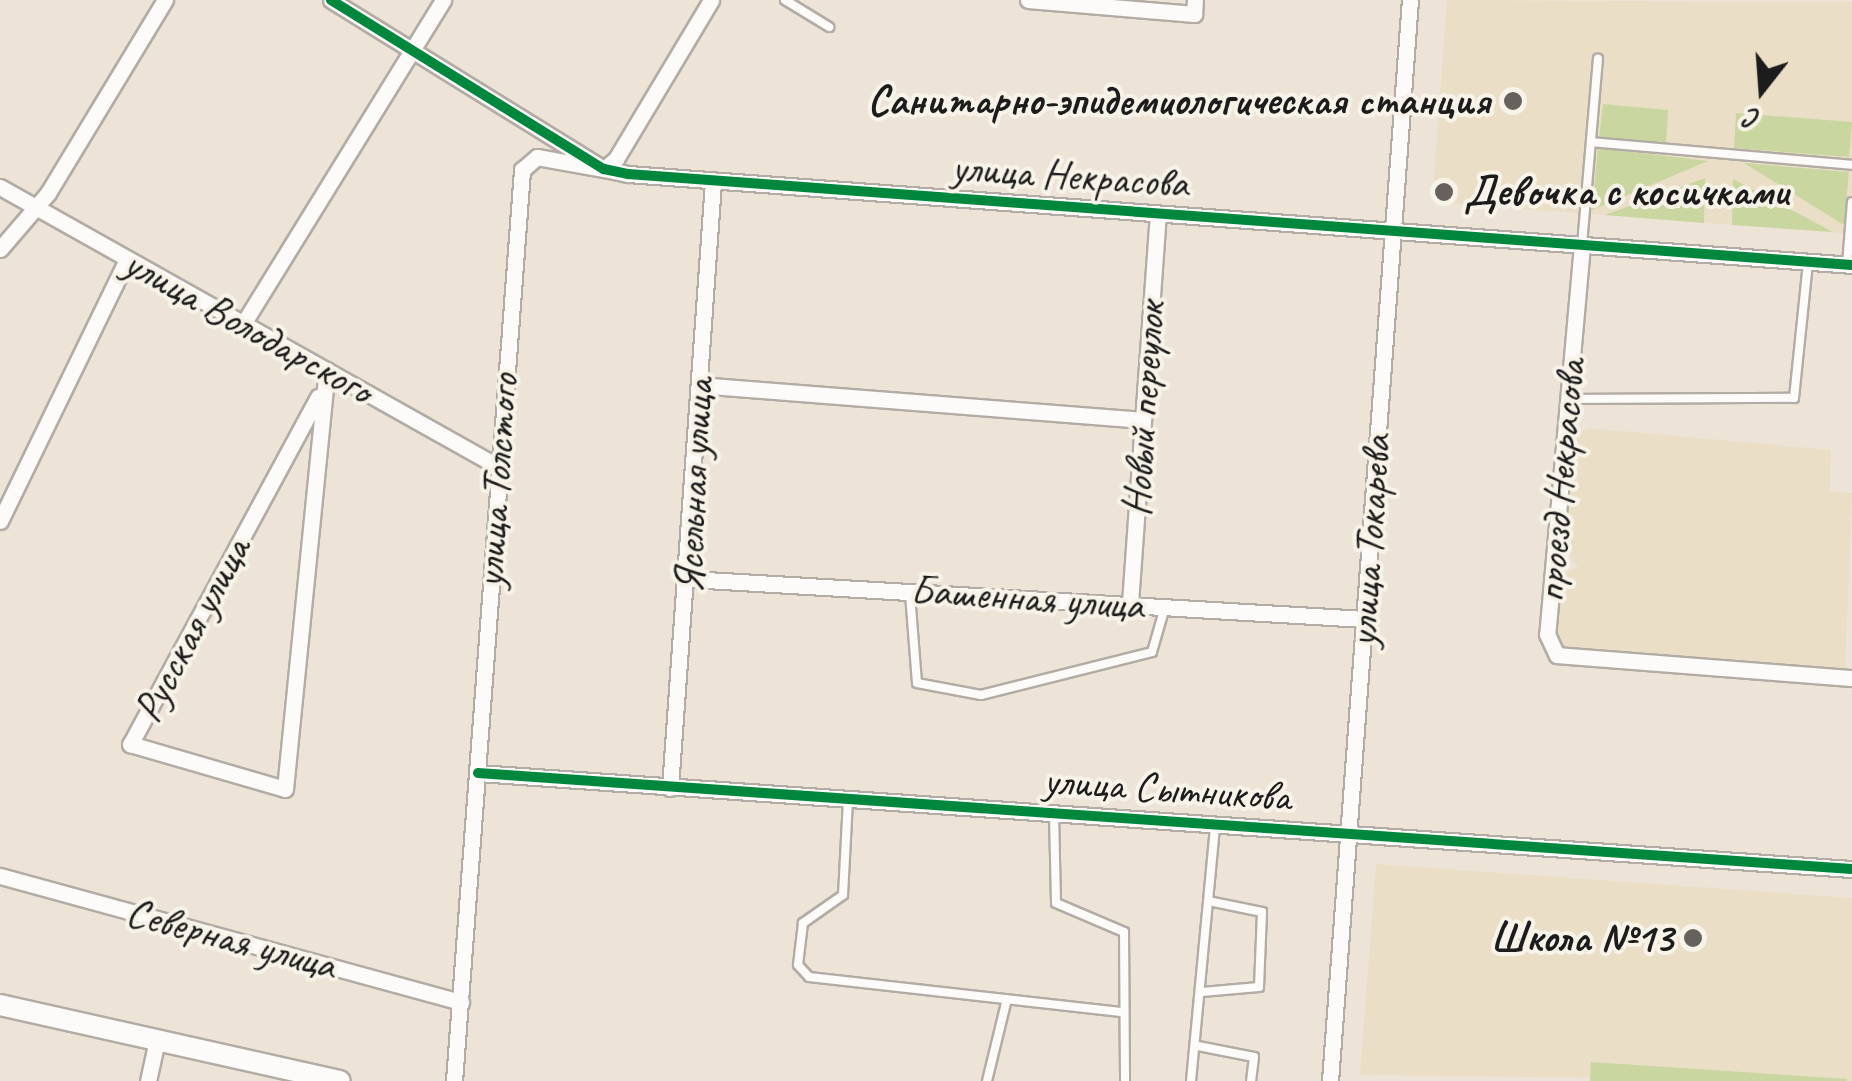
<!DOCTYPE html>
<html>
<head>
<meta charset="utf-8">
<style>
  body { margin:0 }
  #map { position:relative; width:1852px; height:1081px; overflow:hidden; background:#ede4d7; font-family:Caveat,sans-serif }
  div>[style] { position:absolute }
  .built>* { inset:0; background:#eadec7 }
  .green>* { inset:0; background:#c9d6a0 }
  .roads { filter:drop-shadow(2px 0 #b2aca5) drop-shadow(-2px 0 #b2aca5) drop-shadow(0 2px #b2aca5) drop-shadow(0 -2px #b2aca5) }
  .service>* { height:8px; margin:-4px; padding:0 4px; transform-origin:4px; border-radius:4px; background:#fcfbf9 }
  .minor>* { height:15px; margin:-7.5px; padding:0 7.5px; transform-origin:7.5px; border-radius:7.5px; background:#fcfbf9 }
  .secondary>* { height:20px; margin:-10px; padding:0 10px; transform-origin:10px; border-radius:10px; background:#fcfbf9 }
  .cycleway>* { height:10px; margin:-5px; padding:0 5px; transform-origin:5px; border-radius:5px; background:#00873e }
  .dots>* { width:28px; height:28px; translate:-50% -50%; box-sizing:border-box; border:5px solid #f7f3e8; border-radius:50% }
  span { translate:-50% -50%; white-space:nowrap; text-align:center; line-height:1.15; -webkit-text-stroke:8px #f7f3e8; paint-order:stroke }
  .poi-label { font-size:42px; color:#1c1c1c; font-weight:700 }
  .right { translate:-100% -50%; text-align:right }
  .left { translate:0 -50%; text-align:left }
  .street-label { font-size:42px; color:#1c1c1c }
  .north { position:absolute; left:1712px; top:40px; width:100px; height:100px; -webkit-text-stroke:8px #f7f3e8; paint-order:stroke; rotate:197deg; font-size:28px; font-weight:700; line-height:40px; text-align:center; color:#1c1c1c }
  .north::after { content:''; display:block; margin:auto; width:35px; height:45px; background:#1c1c1c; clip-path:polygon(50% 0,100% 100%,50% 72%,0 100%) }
</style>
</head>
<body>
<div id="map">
  <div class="built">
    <div style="clip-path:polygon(1447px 0,1852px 2px,1852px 234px,1432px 202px)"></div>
    <div style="clip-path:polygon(1589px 428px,1831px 450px,1830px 491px,1852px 493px,1845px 675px,1570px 657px,1556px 637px,1562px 573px,1578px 568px,1566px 549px,1577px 433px)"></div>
    <div style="clip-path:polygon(1376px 864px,1852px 898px,1852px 1081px,1360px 1075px)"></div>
  </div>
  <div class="green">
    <div style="clip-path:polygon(1603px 104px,1668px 110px,1666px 145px,1599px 139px)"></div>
    <div style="clip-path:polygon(1736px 113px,1852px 122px,1849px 157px,1734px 148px)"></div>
    <div style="clip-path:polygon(1598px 148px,1708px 161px,1592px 210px)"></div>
    <div style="clip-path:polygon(1744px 163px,1849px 172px,1844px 225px)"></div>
    <div style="clip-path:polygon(1705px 178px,1704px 223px,1605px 215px)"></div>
    <div style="clip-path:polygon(1733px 179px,1833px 232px,1732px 225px)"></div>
    <div style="clip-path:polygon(1591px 1062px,1847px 1079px,1847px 1081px,1590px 1081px)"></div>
  </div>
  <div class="roads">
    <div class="service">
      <div style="left:785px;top:0;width:52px;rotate:31.5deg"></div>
      <div style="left:1591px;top:142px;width:262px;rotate:5deg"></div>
      <div style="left:1582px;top:245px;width:187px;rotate:-85.1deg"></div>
      <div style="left:1847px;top:265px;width:63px;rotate:-85.5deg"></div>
      <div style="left:1567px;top:399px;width:227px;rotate:-0.3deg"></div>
      <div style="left:1794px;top:398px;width:137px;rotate:-84.1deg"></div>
      <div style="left:910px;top:594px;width:89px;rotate:85.5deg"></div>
      <div style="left:917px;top:683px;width:65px;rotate:10.6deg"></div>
      <div style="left:981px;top:695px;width:176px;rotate:-14.1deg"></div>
      <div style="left:1152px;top:652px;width:47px;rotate:-73.9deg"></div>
      <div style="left:848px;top:800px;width:95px;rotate:93deg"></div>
      <div style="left:843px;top:895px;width:49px;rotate:145deg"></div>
      <div style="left:803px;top:923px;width:42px;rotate:96.8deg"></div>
      <div style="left:798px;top:965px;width:16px;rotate:47deg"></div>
      <div style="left:809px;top:977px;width:316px;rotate:6.4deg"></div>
      <div style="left:1054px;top:814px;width:89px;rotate:88.7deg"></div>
      <div style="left:1056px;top:903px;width:74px;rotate:23.1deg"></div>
      <div style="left:1124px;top:932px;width:149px;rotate:89.6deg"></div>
      <div style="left:1202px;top:992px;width:57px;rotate:-5deg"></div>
      <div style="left:1259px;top:987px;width:75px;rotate:-87.7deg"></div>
      <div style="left:1262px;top:912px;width:54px;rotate:-168.3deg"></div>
      <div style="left:1198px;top:1046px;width:57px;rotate:11.1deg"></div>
      <div style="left:1254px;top:1057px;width:24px;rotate:97deg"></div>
      <div style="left:987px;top:1081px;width:84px;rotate:-76.3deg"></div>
      <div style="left:1191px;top:1081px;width:257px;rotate:-84.6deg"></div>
    </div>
    <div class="minor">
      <div style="left:331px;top:0;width:321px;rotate:31.8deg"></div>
      <div style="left:604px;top:169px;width:25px;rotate:12deg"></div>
      <div style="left:628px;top:174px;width:1227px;rotate:4.25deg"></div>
      <div style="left:1028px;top:0;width:167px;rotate:4.8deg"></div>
      <div style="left:1194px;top:14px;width:14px;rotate:-86deg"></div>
      <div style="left:0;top:187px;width:570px;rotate:29.31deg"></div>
      <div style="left:1582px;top:245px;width:391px;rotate:95.1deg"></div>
      <div style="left:1547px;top:634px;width:23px;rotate:65deg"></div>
      <div style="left:1557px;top:655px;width:296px;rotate:4.5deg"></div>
      <div style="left:0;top:249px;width:74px;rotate:-49.4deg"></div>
      <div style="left:48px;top:193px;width:226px;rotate:-58.8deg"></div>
      <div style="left:243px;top:324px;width:381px;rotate:-58.3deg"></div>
      <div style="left:699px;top:385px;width:445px;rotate:4.5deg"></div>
      <div style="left:318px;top:397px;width:395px;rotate:118.4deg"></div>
      <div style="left:130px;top:744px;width:161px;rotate:16.2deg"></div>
      <div style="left:285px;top:789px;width:421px;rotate:-84.3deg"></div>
      <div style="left:0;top:521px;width:290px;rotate:-64.1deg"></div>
      <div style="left:689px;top:579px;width:676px;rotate:3.39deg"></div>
      <div style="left:1130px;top:603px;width:389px;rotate:-85.9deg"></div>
      <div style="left:478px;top:773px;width:1377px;rotate:4deg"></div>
      <div style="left:670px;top:788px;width:608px;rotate:-85.94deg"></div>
      <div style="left:0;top:876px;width:478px;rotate:15.3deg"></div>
      <div style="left:148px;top:1081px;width:42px;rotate:-77.6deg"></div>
      <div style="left:454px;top:1081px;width:914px;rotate:-85.73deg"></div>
      <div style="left:522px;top:170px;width:20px;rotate:-41deg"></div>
      <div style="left:537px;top:157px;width:68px;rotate:10.2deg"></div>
      <div style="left:604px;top:169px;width:16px;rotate:-40deg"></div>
      <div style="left:616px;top:159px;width:185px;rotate:-59.1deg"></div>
      <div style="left:1330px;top:1081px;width:1084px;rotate:-85.77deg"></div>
    </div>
    <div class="secondary">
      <div style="left:0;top:1005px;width:348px;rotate:12.6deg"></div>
    </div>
  </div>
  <div class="cycleway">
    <div style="left:331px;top:0;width:321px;rotate:31.8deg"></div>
    <div style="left:604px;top:169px;width:25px;rotate:12deg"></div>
    <div style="left:628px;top:174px;width:1227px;rotate:4.25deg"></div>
    <div style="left:478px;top:773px;width:1377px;rotate:4deg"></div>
  </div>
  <div class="dots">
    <div style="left:1513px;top:101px;background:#65625d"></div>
    <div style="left:1444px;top:192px;background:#65625d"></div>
    <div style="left:1693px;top:938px;background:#65625d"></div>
  </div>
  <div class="poi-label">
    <span class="right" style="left:1490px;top:101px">Санитарно-эпидемиологическая станция</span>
    <span class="left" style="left:1464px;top:192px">Девочка с косичками</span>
    <span class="right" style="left:1673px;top:938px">Школа №13</span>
  </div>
  <div class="street-label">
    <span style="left:1070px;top:176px;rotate:4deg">улица Некрасова</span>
    <span style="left:248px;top:327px;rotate:29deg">улица Володарского</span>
    <span style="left:1144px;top:409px;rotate:-86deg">Новый переулок</span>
    <span style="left:497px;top:481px;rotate:-86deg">улица Толстого</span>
    <span style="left:1561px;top:481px;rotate:-85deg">проезд Некрасова</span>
    <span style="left:694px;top:486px;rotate:-87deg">Ясельная улица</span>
    <span style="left:1370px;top:541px;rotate:-86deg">улица Токарева</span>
    <span style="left:1027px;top:598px;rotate:4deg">Башенная улица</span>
    <span style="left:192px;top:630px;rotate:-62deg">Русская улица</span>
    <span style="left:1167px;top:789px;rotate:4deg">улица Сытникова</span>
    <span style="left:231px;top:939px;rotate:15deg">Северная улица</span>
  </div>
  <div class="north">С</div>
</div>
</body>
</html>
